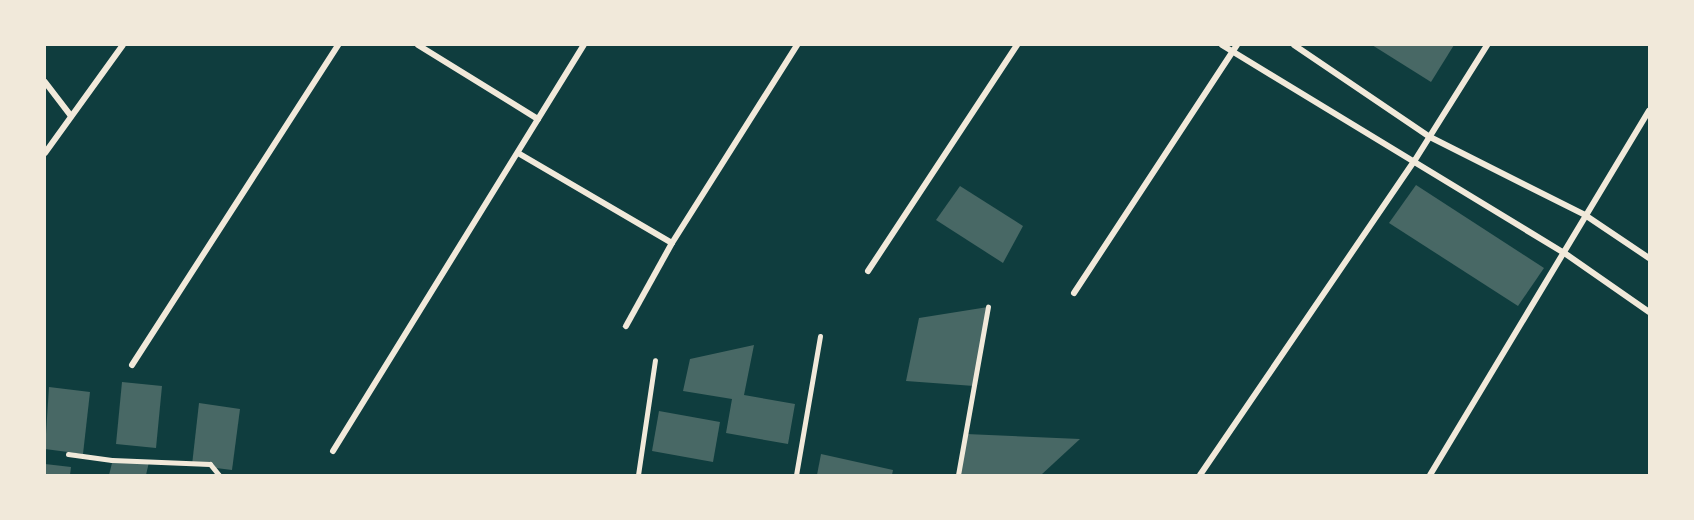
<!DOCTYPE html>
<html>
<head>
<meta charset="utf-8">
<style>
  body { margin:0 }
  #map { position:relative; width:1694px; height:520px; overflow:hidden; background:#0f3d3e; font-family:"Varela Round",sans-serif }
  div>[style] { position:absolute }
  .building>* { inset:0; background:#486865 }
  .pedestrian>* { height:5px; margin:-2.5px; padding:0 2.5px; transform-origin:2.5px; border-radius:2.5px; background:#f1e9da }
  .minor>* { height:6px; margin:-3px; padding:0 3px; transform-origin:3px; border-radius:3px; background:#f1e9da }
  span { translate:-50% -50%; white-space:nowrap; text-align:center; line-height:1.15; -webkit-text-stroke:6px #f1e9da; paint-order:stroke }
  .frame { position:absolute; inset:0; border:46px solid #f1e9da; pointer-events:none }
</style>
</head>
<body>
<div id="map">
  <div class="building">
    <div style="clip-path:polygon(1372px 45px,1454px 45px,1431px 82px)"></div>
    <div style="clip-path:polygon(1416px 185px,1544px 268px,1518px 306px,1389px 223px)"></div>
    <div style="clip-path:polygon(960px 186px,1023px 226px,1003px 263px,936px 220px)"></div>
    <div style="clip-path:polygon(988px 307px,974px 386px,906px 381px,919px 318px)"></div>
    <div style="clip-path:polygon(754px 345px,744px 395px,795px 404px,788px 444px,726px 433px,732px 399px,683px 391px,690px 359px)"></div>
    <div style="clip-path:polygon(122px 382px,162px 386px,156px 448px,116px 444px)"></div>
    <div style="clip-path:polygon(49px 387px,90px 392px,83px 454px,45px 449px)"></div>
    <div style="clip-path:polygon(199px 403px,240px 409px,232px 470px,192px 465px)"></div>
    <div style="clip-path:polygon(659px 411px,720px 422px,713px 462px,652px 451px)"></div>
    <div style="clip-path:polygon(966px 434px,1080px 439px,1041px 475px,965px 475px,959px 473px)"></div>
    <div style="clip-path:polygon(821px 454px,893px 470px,892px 475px,817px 475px)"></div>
    <div style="clip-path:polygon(113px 459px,149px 462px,146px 475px,109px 475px)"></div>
    <div style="clip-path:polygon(45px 464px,71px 467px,70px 475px,45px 475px)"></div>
  </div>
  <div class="pedestrian">
    <div style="left:68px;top:454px;width:44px;rotate:7.8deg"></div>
    <div style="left:112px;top:460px;width:98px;rotate:2.3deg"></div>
    <div style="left:210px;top:464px;width:14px;rotate:51deg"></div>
    <div style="left:638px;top:475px;width:116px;rotate:-81.6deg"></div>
    <div style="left:796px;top:475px;width:141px;rotate:-80.2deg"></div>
    <div style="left:958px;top:475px;width:171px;rotate:-79.9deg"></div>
  </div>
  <div class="minor">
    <div style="left:418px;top:45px;width:141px;rotate:31.7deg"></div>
    <div style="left:1222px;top:45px;width:399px;rotate:31.3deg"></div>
    <div style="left:1563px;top:252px;width:105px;rotate:34.9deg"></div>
    <div style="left:1294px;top:45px;width:164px;rotate:34.1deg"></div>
    <div style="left:1430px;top:137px;width:174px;rotate:26.7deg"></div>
    <div style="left:1585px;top:215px;width:77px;rotate:33.9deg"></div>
    <div style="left:45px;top:82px;width:43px;rotate:52.6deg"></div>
    <div style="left:45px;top:153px;width:133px;rotate:-54.2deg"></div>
    <div style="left:518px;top:153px;width:178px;rotate:30.3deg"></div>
    <div style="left:672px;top:243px;width:95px;rotate:119deg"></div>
    <div style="left:672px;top:243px;width:234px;rotate:-57.7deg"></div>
    <div style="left:868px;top:271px;width:271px;rotate:-56.6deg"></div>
    <div style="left:1074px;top:293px;width:297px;rotate:-56.7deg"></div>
    <div style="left:132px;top:365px;width:381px;rotate:-57.2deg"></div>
    <div style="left:333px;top:451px;width:477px;rotate:-58.3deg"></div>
    <div style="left:1200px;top:475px;width:381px;rotate:-55.7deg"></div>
    <div style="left:1415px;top:160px;width:136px;rotate:-57.9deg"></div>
    <div style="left:1430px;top:475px;width:425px;rotate:-59deg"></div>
  </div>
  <div class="frame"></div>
</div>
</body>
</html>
